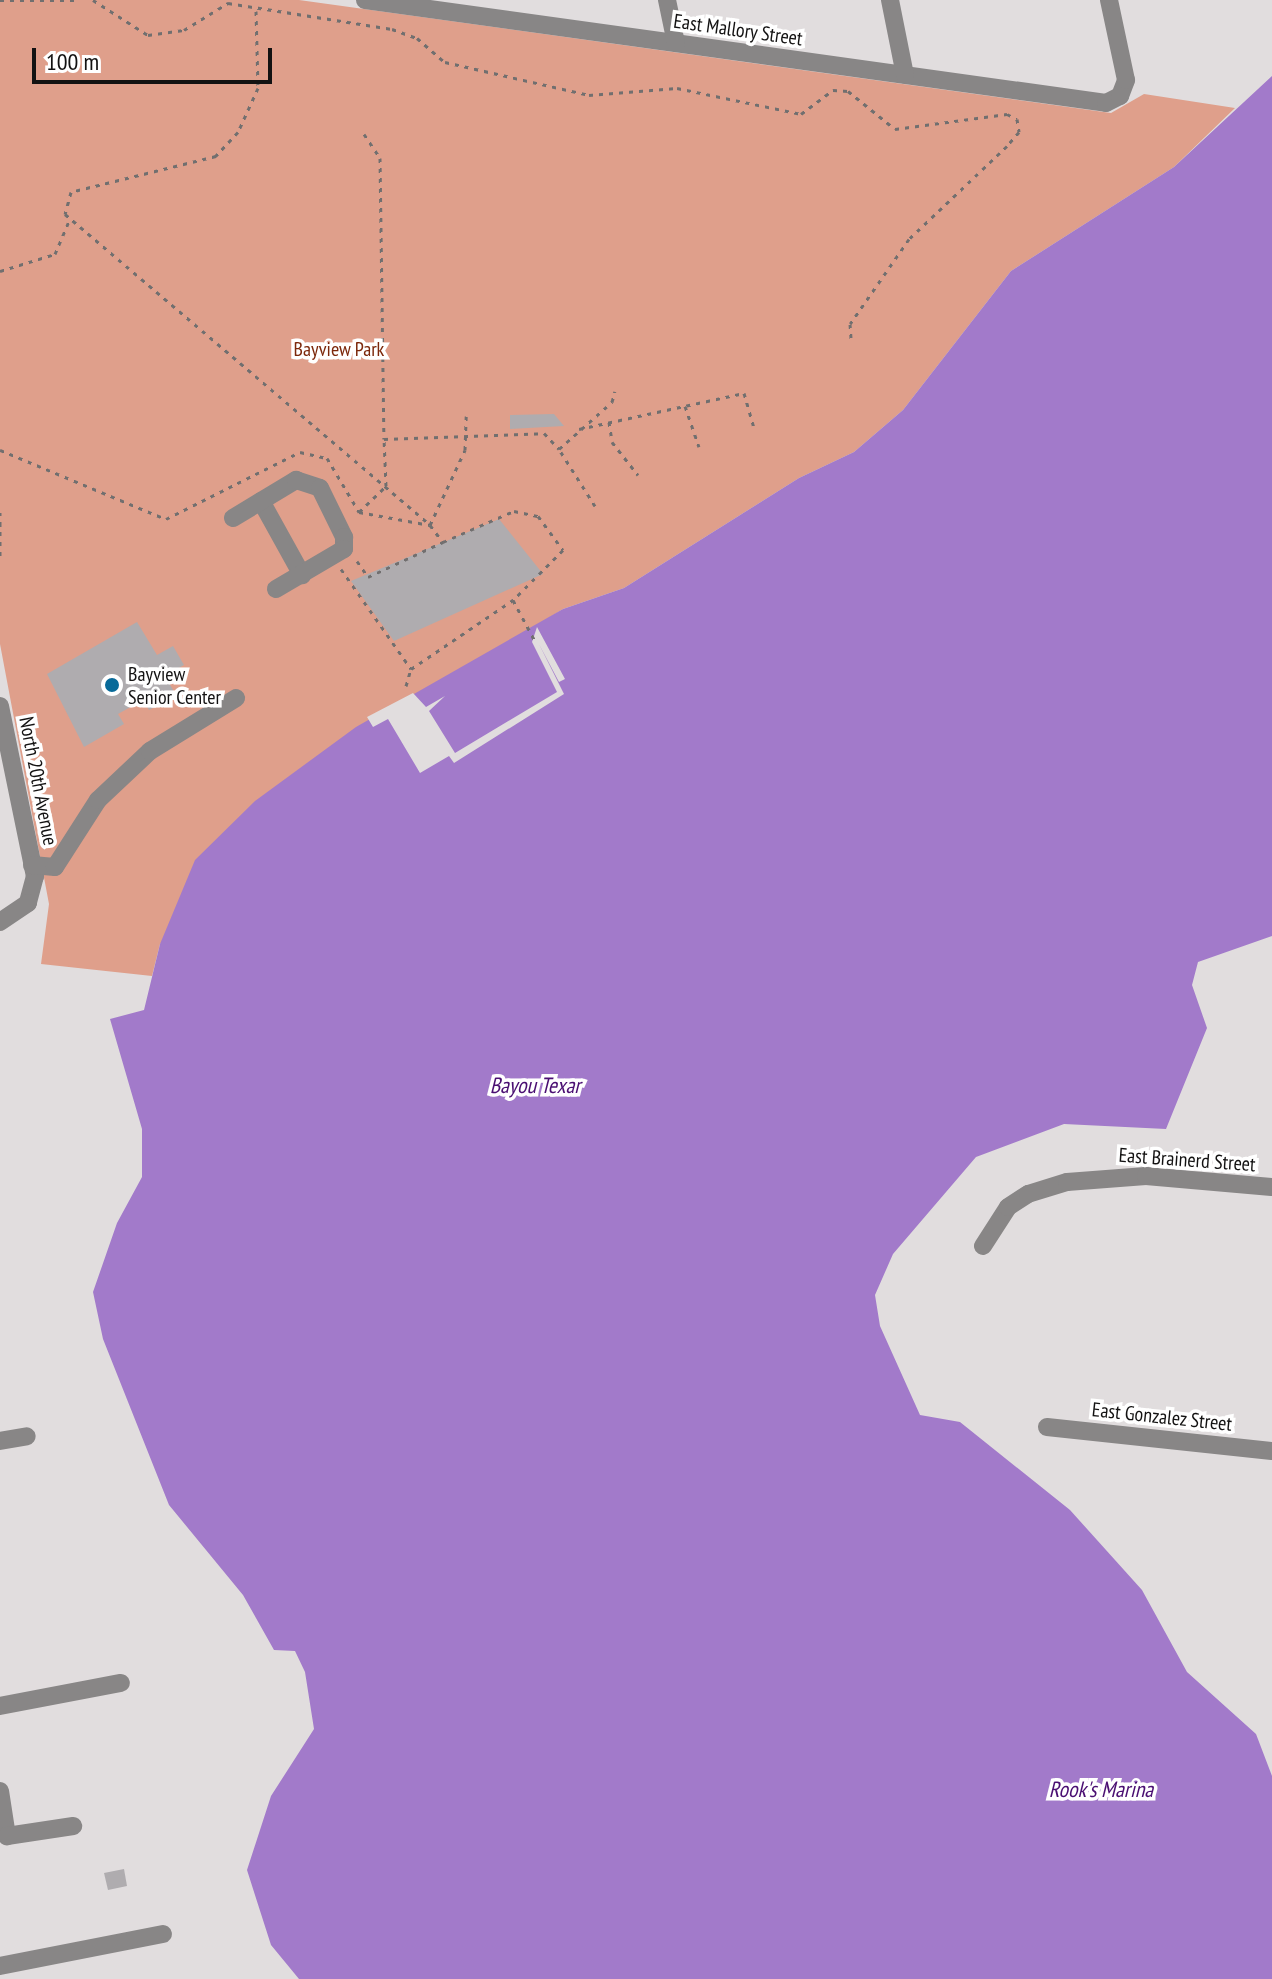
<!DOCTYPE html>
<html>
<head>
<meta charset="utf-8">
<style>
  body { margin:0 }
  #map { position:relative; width:1272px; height:1979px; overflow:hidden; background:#e1ddde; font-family:"PT Sans Narrow",sans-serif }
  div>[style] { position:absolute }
  .green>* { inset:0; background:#df9f8b }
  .water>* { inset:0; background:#a27aca }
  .pier>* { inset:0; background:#e1ddde }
  .building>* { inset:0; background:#afacaf }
  .path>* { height:3px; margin-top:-1.5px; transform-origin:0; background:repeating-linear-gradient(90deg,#716f6f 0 4px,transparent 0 10px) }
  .minor>* { height:18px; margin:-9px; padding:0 9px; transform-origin:9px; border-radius:9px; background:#888686 }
  .dots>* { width:22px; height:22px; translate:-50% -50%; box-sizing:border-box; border:4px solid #fff; border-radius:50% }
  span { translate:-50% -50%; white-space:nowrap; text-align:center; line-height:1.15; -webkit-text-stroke:7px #fff; paint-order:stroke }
  .street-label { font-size:20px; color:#131212 }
  .park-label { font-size:20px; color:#7c280b }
  .poi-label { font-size:20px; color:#131212 }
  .left { translate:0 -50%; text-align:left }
  .water-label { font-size:22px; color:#4a0f72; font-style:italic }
  .scale { position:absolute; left:32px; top:48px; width:240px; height:36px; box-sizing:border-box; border:4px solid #131212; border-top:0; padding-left:10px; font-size:24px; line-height:28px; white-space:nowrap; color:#131212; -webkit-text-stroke:6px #fff; paint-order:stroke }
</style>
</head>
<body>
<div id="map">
  <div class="green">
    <div style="clip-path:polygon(0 0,299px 0,1111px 113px,1144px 94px,1235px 108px,1174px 167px,1011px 271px,903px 410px,854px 452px,799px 478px,624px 588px,563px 609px,469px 668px,160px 944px,152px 976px,41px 964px,49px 904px,0 644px)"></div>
  </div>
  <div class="water">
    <div style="clip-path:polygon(1272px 76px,1272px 936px,1198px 962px,1192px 985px,1207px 1028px,1166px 1129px,1064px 1124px,976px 1157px,893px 1254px,875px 1295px,880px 1326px,920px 1415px,960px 1422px,1070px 1510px,1142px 1590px,1187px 1672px,1256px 1734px,1272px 1776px,1272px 1979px,299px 1979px,271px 1945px,247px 1870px,271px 1796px,314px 1729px,305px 1672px,295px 1651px,274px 1650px,243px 1595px,169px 1505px,103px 1339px,93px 1292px,117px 1223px,142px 1177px,142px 1129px,110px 1019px,144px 1010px,160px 944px,195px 860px,255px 801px,356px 727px,563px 609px,624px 588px,799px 478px,854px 452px,903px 410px,1011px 271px,1174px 167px)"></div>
  </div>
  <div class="pier">
    <div style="clip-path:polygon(537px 627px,565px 679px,559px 682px,539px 644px,564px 694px,454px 763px,449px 756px,420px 773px,388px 719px,373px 727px,367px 717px,413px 693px,426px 707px,445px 696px,429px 711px,455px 753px,557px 692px,532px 642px)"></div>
  </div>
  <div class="building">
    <div style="clip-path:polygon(554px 414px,564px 426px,510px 429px,510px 415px)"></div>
    <div style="clip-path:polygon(499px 519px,543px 574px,394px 641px,351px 581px)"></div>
    <div style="clip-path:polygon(137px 622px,157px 655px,173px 646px,184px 665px,165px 676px,176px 695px,149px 710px,143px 700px,118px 714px,124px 724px,84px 747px,47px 674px)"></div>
    <div style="clip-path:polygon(124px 1869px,127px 1886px,108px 1890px,104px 1873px)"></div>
  </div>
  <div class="path">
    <div style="left:0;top:0;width:75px"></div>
    <div style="left:93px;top:0;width:65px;rotate:32.5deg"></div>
    <div style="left:148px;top:35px;width:36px;rotate:-8deg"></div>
    <div style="left:184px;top:30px;width:52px;rotate:-31.5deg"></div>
    <div style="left:228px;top:3px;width:166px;rotate:9deg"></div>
    <div style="left:392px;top:29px;width:27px;rotate:20deg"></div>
    <div style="left:417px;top:38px;width:37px;rotate:41deg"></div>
    <div style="left:445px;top:62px;width:148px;rotate:12.9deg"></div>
    <div style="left:589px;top:95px;width:88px;rotate:-4.5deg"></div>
    <div style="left:677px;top:88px;width:127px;rotate:11.8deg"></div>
    <div style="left:801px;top:114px;width:40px;rotate:-37deg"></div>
    <div style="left:833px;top:90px;width:15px;rotate:4deg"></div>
    <div style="left:848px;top:91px;width:60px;rotate:39deg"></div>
    <div style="left:895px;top:129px;width:113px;rotate:-7.6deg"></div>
    <div style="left:1007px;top:114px;width:11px;rotate:27deg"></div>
    <div style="left:1017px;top:119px;width:13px;rotate:81deg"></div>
    <div style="left:1019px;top:132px;width:18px;rotate:131deg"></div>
    <div style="left:1007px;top:146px;width:135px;rotate:136.5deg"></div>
    <div style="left:909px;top:239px;width:103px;rotate:124.8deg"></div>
    <div style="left:850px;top:324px;width:15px;rotate:86deg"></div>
    <div style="left:256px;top:11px;width:77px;rotate:88.5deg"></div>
    <div style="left:258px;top:88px;width:48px;rotate:114.4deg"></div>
    <div style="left:238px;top:132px;width:33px;rotate:133deg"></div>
    <div style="left:216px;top:156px;width:149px;rotate:166.1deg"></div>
    <div style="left:71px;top:192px;width:23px;rotate:105deg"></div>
    <div style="left:65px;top:214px;width:480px;rotate:40.4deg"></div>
    <div style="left:430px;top:525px;width:83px;rotate:-65deg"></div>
    <div style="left:465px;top:450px;width:34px;rotate:-88deg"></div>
    <div style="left:364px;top:134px;width:29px;rotate:56deg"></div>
    <div style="left:380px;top:158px;width:281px;rotate:89.2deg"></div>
    <div style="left:384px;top:439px;width:160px;rotate:-2.1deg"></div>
    <div style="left:544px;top:433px;width:22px;rotate:47deg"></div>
    <div style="left:0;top:271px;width:58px;rotate:-17.2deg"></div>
    <div style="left:55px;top:254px;width:38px;rotate:-67deg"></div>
    <div style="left:685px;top:406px;width:43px;rotate:71.1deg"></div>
    <div style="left:609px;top:422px;width:20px;rotate:81deg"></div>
    <div style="left:612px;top:442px;width:42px;rotate:51.8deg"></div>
    <div style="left:579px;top:429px;width:169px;rotate:-12.3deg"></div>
    <div style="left:744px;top:393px;width:35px;rotate:74deg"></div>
    <div style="left:0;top:450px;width:180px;rotate:22.6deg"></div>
    <div style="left:166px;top:519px;width:150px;rotate:-26.6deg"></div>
    <div style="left:300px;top:452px;width:28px;rotate:13deg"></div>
    <div style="left:327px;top:458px;width:63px;rotate:59.3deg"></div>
    <div style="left:359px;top:512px;width:72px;rotate:10.4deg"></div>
    <div style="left:430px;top:525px;width:21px;rotate:53deg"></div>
    <div style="left:443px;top:542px;width:77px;rotate:-23.6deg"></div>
    <div style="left:514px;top:511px;width:25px;rotate:12deg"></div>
    <div style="left:538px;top:516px;width:42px;rotate:53.7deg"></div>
    <div style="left:563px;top:550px;width:71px;rotate:135deg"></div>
    <div style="left:513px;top:600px;width:47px;rotate:61.8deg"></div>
    <div style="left:595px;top:506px;width:67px;rotate:-122.3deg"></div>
    <div style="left:559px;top:449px;width:71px;rotate:-41.6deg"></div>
    <div style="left:612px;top:402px;width:11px;rotate:-75deg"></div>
    <div style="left:0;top:512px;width:46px;rotate:90deg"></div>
    <div style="left:359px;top:512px;width:37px;rotate:-44deg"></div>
    <div style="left:386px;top:486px;width:47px;rotate:-92.4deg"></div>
    <div style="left:357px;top:561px;width:19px;rotate:55deg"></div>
    <div style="left:368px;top:577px;width:83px;rotate:-25deg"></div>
    <div style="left:341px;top:569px;width:122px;rotate:55deg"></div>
    <div style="left:411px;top:669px;width:123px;rotate:-34.1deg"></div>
    <div style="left:406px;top:686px;width:18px;rotate:-74deg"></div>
  </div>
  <div class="minor">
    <div style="left:365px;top:0;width:748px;rotate:7.91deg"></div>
    <div style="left:1106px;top:103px;width:16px;rotate:-27deg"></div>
    <div style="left:1120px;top:96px;width:17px;rotate:-69deg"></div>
    <div style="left:1126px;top:80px;width:82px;rotate:-102deg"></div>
    <div style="left:667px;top:0;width:44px;rotate:78.2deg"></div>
    <div style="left:890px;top:0;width:76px;rotate:78.7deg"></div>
    <div style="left:261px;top:501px;width:85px;rotate:61deg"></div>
    <div style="left:233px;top:518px;width:74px;rotate:-31.1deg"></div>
    <div style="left:296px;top:480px;width:25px;rotate:18deg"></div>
    <div style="left:320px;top:488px;width:55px;rotate:63.9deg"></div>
    <div style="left:344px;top:537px;width:12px;rotate:90deg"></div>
    <div style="left:344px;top:549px;width:79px;rotate:149.5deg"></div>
    <div style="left:0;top:706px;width:174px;rotate:78.4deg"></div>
    <div style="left:35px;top:876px;width:28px;rotate:105deg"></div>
    <div style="left:28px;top:903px;width:34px;rotate:146deg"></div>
    <div style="left:32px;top:865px;width:23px;rotate:5deg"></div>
    <div style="left:55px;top:867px;width:80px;rotate:-57.3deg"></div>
    <div style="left:98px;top:800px;width:71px;rotate:-43.3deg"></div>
    <div style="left:150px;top:751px;width:101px;rotate:-31.6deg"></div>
    <div style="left:983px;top:1246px;width:46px;rotate:-57.3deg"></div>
    <div style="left:1008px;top:1207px;width:24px;rotate:-33deg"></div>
    <div style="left:1028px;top:1194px;width:41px;rotate:-17.1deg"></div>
    <div style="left:1067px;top:1182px;width:79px;rotate:-4.3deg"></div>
    <div style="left:1146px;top:1176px;width:126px;rotate:5deg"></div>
    <div style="left:1047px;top:1427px;width:226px;rotate:6.1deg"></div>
    <div style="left:0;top:1441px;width:27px;rotate:-10deg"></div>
    <div style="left:0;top:1706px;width:123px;rotate:-10.8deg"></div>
    <div style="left:0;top:1791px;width:46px;rotate:81.2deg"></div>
    <div style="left:7px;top:1836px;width:67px;rotate:-8.6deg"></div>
    <div style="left:0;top:1966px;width:166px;rotate:-11.1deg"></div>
  </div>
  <div class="dots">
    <div style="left:112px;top:685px;background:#086a99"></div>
  </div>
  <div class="street-label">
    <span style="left:738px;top:30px;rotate:8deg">East Mallory Street</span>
    <span style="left:38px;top:781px;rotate:79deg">North 20th Avenue</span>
    <span style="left:1187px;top:1160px;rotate:4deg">East Brainerd Street</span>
    <span style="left:1162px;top:1417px;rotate:6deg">East Gonzalez Street</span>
  </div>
  <div class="park-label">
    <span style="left:339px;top:349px">Bayview Park</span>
  </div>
  <div class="poi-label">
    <span class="left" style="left:128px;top:686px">Bayview<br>Senior Center</span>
  </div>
  <div class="water-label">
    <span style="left:535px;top:1086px">Bayou Texar</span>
    <span style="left:1101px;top:1790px">Rook's Marina</span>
  </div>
  <div class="scale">100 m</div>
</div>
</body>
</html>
